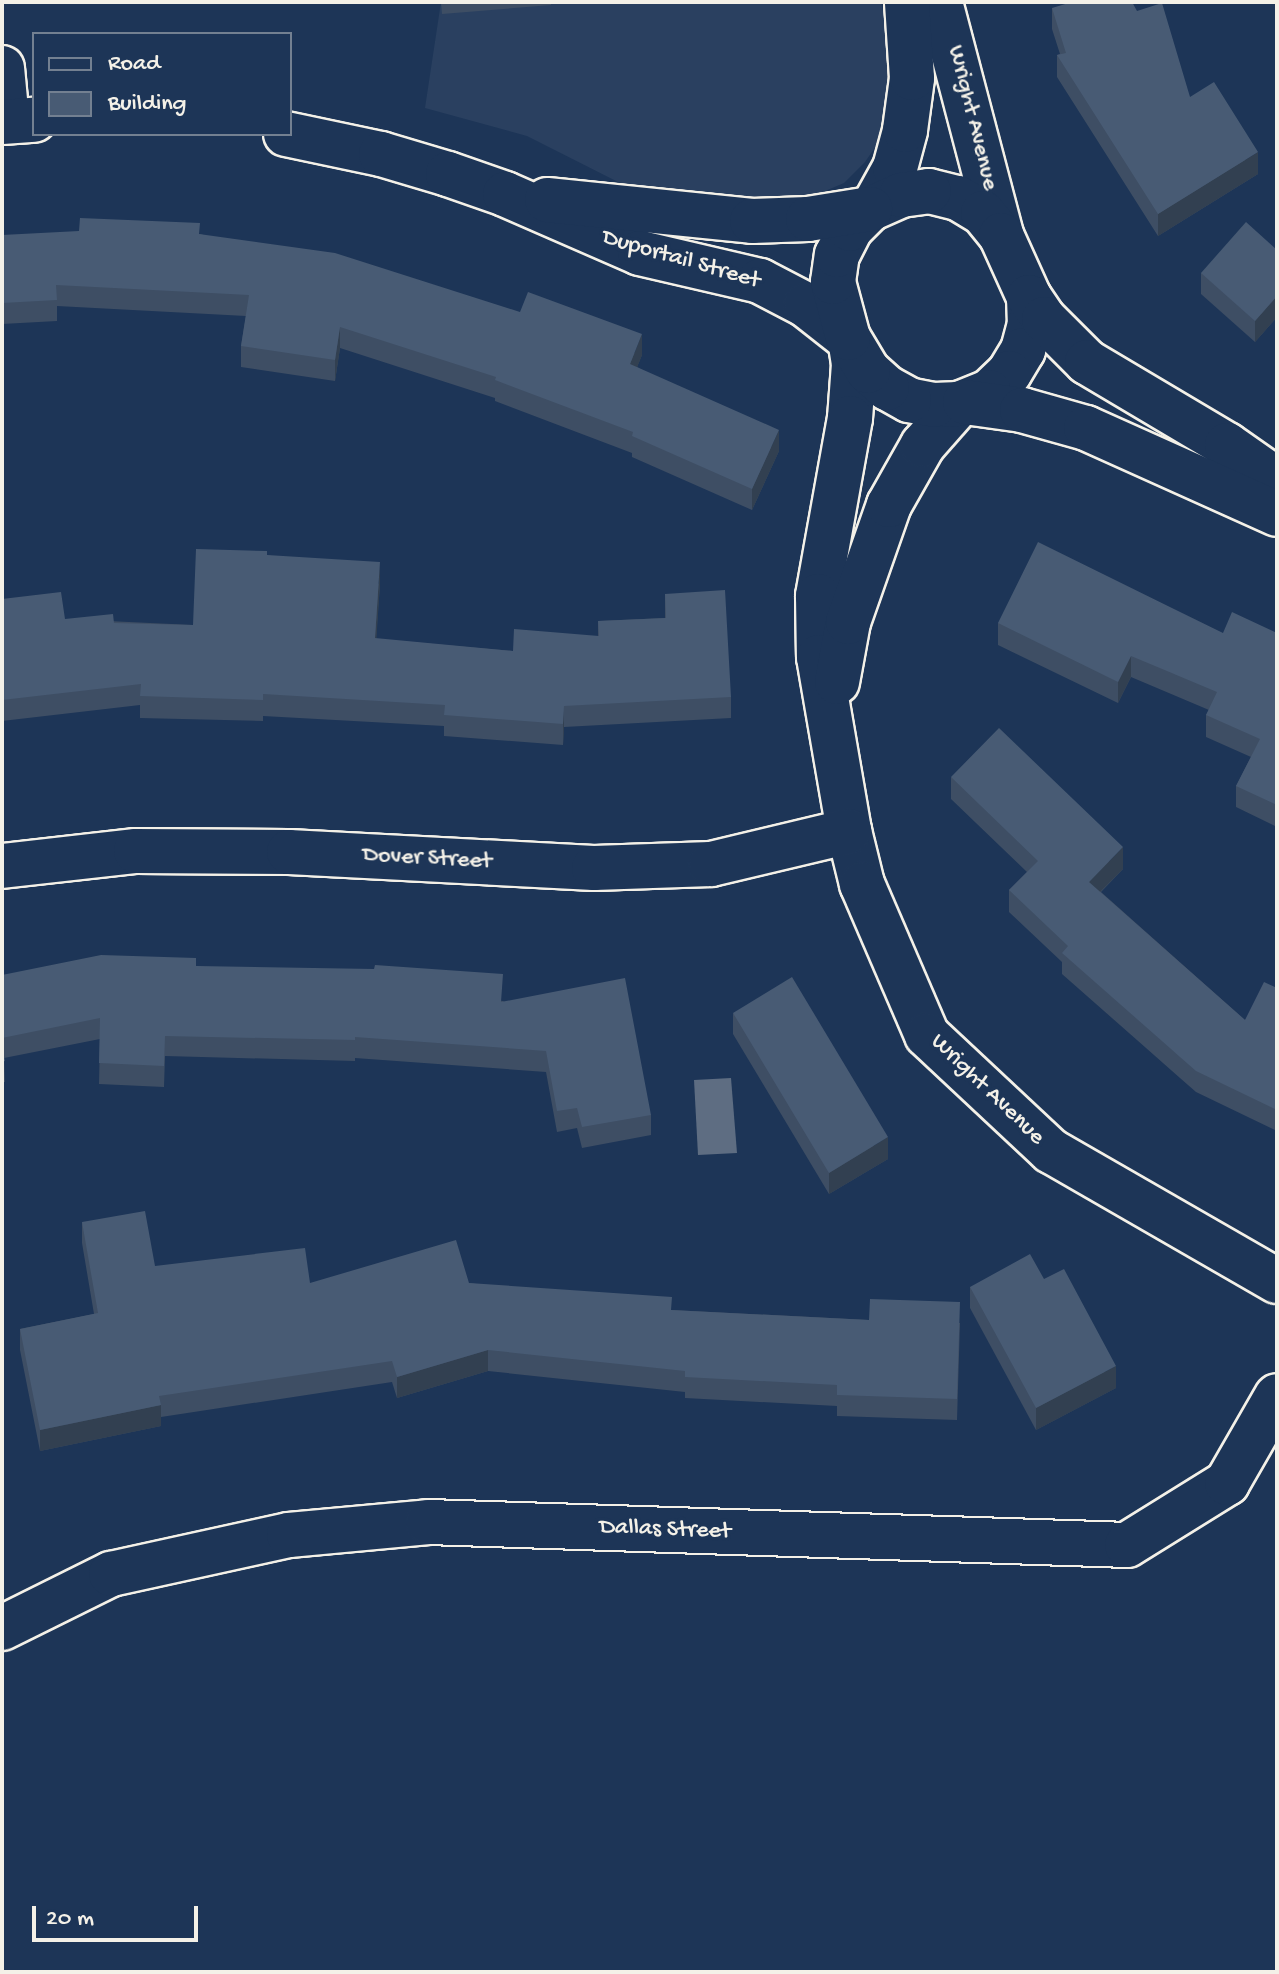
<!DOCTYPE html>
<html>
<head>
<meta charset="utf-8">
<style>
  body { margin:0 }
  #map { position:relative; width:1279px; height:1974px; overflow:hidden; background:#1d3557; font-family:"Gochi Hand",sans-serif }
  div>[style] { position:absolute }
  .built>* { inset:0; background:#2a4060 }
  .water>* { inset:0; background:#5e6d82 }
  .roads { filter:drop-shadow(2px 0 #f4f1e8) drop-shadow(-2px 0 #f4f1e8) drop-shadow(0 2px #f4f1e8) drop-shadow(0 -2px #f4f1e8) }
  .minor>* { height:44px; margin:-22px; padding:0 22px; transform-origin:22px; border-radius:22px; background:#1d3557 }
  .major>* { height:44px; margin:-22px; padding:0 22px; transform-origin:22px; border-radius:22px; background:#1d3557 }
  .wall>* { inset:0; background:#3e4e64 }
  .shaded-wall>* { inset:0; background:#324051 }
  .building>* { inset:0; background:#485b74 }
  span { translate:-50% -50%; white-space:nowrap; text-align:center; line-height:1.15; -webkit-text-stroke:7px #1d3557; paint-order:stroke }
  .street-label { font-size:24px; color:#f4f1e8 }
  .frame { position:absolute; inset:0; border:4px solid #f4f1e8; pointer-events:none }
  .legend { position:absolute; left:32px; top:32px; width:260px; height:104px; box-sizing:border-box; background:#1d3557; border:2px solid #738091; margin:0; padding:10px 14px; list-style:none; font-size:24px; color:#f4f1e8 }
  .legend li { display:flex; align-items:center; gap:16px; height:40px }
  .legend b { width:40px; border:2px solid #738091 }
  .scale { position:absolute; left:32px; top:1906px; width:166px; height:36px; box-sizing:border-box; border:4px solid #f4f1e8; border-top:0; padding-left:10px; font-size:24px; line-height:28px; white-space:nowrap; color:#f4f1e8; -webkit-text-stroke:6px #1d3557; paint-order:stroke }
</style>
</head>
<body>
<div id="map">
  <div class="built">
    <div style="clip-path:polygon(441px 2px,881px 2px,892px 53px,889px 112px,878px 143px,865px 162px,844px 183px,818px 194px,783px 201px,753px 202px,644px 190px,622px 184px,527px 136px,425px 108px)"></div>
  </div>
  <div class="water">
    <div style="clip-path:polygon(731px 1078px,737px 1153px,698px 1155px,694px 1080px)"></div>
  </div>
  <div class="roads">
    <div class="minor">
      <div style="left:940px;top:2px;width:241px;rotate:75.3deg"></div>
      <div style="left:2px;top:68px;width:53px;rotate:84.6deg"></div>
      <div style="left:874px;top:206px;width:43px;rotate:-61.1deg"></div>
      <div style="left:895px;top:168px;width:39px;rotate:-75deg"></div>
      <div style="left:905px;top:130px;width:52px;rotate:-82.3deg"></div>
      <div style="left:912px;top:78px;width:76px;rotate:-93.8deg"></div>
      <div style="left:851px;top:345px;width:19px;rotate:81deg"></div>
      <div style="left:854px;top:364px;width:54px;rotate:94.2deg"></div>
      <div style="left:850px;top:418px;width:181px;rotate:100.2deg"></div>
      <div style="left:818px;top:596px;width:61px;rotate:89.1deg"></div>
      <div style="left:819px;top:657px;width:177px;rotate:80.2deg"></div>
      <div style="left:849px;top:831px;width:55px;rotate:76.2deg"></div>
      <div style="left:862px;top:884px;width:164px;rotate:66.7deg"></div>
      <div style="left:927px;top:1035px;width:170px;rotate:43.1deg"></div>
      <div style="left:1051px;top:1151px;width:261px;rotate:29.9deg"></div>
      <div style="left:837px;top:682px;width:61px;rotate:-79.6deg"></div>
      <div style="left:848px;top:622px;width:124px;rotate:-70.7deg"></div>
      <div style="left:889px;top:505px;width:69px;rotate:-60.5deg"></div>
      <div style="left:923px;top:445px;width:55px;rotate:-48.7deg"></div>
      <div style="left:2px;top:866px;width:135px;rotate:-6.4deg"></div>
      <div style="left:136px;top:851px;width:153px;rotate:0.4deg"></div>
      <div style="left:289px;top:852px;width:305px;rotate:3deg"></div>
      <div style="left:594px;top:868px;width:117px;rotate:-2deg"></div>
      <div style="left:711px;top:864px;width:142px;rotate:-13.4deg"></div>
      <div style="left:2px;top:1628px;width:122px;rotate:-26.4deg"></div>
      <div style="left:111px;top:1574px;width:182px;rotate:-12.4deg"></div>
      <div style="left:289px;top:1535px;width:140px;rotate:-5.3deg"></div>
      <div style="left:428px;top:1522px;width:699px;rotate:1.88deg"></div>
      <div style="left:1127px;top:1545px;width:118px;rotate:-31.8deg"></div>
      <div style="left:1227px;top:1483px;width:100px;rotate:-60.1deg"></div>
    </div>
    <div class="major">
      <div style="left:2px;top:122px;width:32px;rotate:-4deg"></div>
      <div style="left:286px;top:134px;width:97px;rotate:11.9deg"></div>
      <div style="left:381px;top:154px;width:70px;rotate:16.6deg"></div>
      <div style="left:448px;top:174px;width:60px;rotate:19.3deg"></div>
      <div style="left:505px;top:194px;width:147px;rotate:23.6deg"></div>
      <div style="left:640px;top:253px;width:123px;rotate:13.1deg"></div>
      <div style="left:760px;top:281px;width:52px;rotate:27.6deg"></div>
      <div style="left:806px;top:305px;width:53px;rotate:38.2deg"></div>
      <div style="left:929px;top:191px;width:30px;rotate:14deg"></div>
      <div style="left:958px;top:198px;width:29px;rotate:31deg"></div>
      <div style="left:983px;top:213px;width:28px;rotate:51deg"></div>
      <div style="left:1001px;top:235px;width:68px;rotate:65.7deg"></div>
      <div style="left:1029px;top:297px;width:27px;rotate:88deg"></div>
      <div style="left:1030px;top:324px;width:27px;rotate:105deg"></div>
      <div style="left:1023px;top:350px;width:27px;rotate:121deg"></div>
      <div style="left:1009px;top:373px;width:28px;rotate:136deg"></div>
      <div style="left:989px;top:392px;width:32px;rotate:158deg"></div>
      <div style="left:959px;top:404px;width:25px;rotate:178deg"></div>
      <div style="left:934px;top:405px;width:25px;rotate:-169deg"></div>
      <div style="left:909px;top:400px;width:25px;rotate:-151deg"></div>
      <div style="left:887px;top:388px;width:25px;rotate:-138deg"></div>
      <div style="left:868px;top:371px;width:39px;rotate:-121deg"></div>
      <div style="left:848px;top:338px;width:58px;rotate:-105deg"></div>
      <div style="left:833px;top:282px;width:27px;rotate:-82deg"></div>
      <div style="left:837px;top:255px;width:29px;rotate:-63deg"></div>
      <div style="left:850px;top:229px;width:28px;rotate:-45deg"></div>
      <div style="left:870px;top:209px;width:34px;rotate:-24deg"></div>
      <div style="left:901px;top:195px;width:28px;rotate:-8deg"></div>
      <div style="left:547px;top:200px;width:206px;rotate:5.8deg"></div>
      <div style="left:752px;top:221px;width:56px;rotate:-2deg"></div>
      <div style="left:808px;top:219px;width:63px;rotate:-9.2deg"></div>
      <div style="left:1029px;top:297px;width:27px;rotate:56deg"></div>
      <div style="left:1044px;top:319px;width:61px;rotate:45deg"></div>
      <div style="left:1087px;top:362px;width:163px;rotate:30.7deg"></div>
      <div style="left:1227px;top:445px;width:61px;rotate:35deg"></div>
      <div style="left:965px;top:402px;width:58px;rotate:8deg"></div>
      <div style="left:1022px;top:410px;width:66px;rotate:15.7deg"></div>
      <div style="left:1086px;top:428px;width:209px;rotate:24.2deg"></div>
    </div>
  </div>
  <div class="wall">
    <div style="clip-path:polygon(441px 2px,551px 2px,551px 5px,442px 14px)"></div>
    <div style="clip-path:polygon(1052px 8px,1190px 97px,1258px 174px,1158px 236px,1057px 77px,1057px 55px,1060px 54px,1052px 29px)"></div>
    <div style="clip-path:polygon(200px 234px,642px 355px,637px 367px,779px 451px,752px 510px,632px 457px,632px 453px,495px 401px,495px 398px,340px 348px,335px 381px,241px 367px,241px 346px,246px 316px,57px 306px,57px 321px,2px 324px,2px 235px)"></div>
    <div style="clip-path:polygon(1277px 250px,1277px 317px,1255px 342px,1201px 294px,1201px 273px)"></div>
    <div style="clip-path:polygon(267px 555px,380px 584px,376px 639px,513px 651px,598px 636px,598px 621px,665px 618px,665px 594px,731px 697px,731px 718px,564px 727px,563px 745px,444px 736px,444px 726px,263px 716px,263px 721px,140px 718px,140px 705px,2px 721px,2px 599px,65px 619px,193px 625px)"></div>
    <div style="clip-path:polygon(998px 623px,1223px 633px,1277px 633px,1277px 827px,1236px 807px,1236px 786px,1251px 757px,1206px 737px,1206px 715px,1209px 710px,1131px 677px,1118px 703px,998px 645px)"></div>
    <div style="clip-path:polygon(951px 777px,1123px 869px,1101px 892px,1245px 1020px,1277px 988px,1277px 1131px,1196px 1092px,1062px 974px,1062px 962px,1009px 912px,1009px 890px,1027px 872px,951px 799px)"></div>
    <div style="clip-path:polygon(196px 966px,503px 1001px,651px 1115px,651px 1135px,582px 1148px,577px 1128px,557px 1132px,546px 1072px,355px 1058px,355px 1061px,165px 1056px,164px 1087px,99px 1084px,100px 1039px,4px 1058px,5px 1082px,2px 1082px,2px 975px)"></div>
    <div style="clip-path:polygon(733px 1013px,888px 1159px,829px 1194px,733px 1034px)"></div>
    <div style="clip-path:polygon(82px 1222px,155px 1266px,310px 1283px,469px 1283px,672px 1310px,869px 1320px,960px 1323px,957px 1420px,837px 1416px,837px 1406px,685px 1398px,685px 1392px,488px 1371px,397px 1398px,392px 1382px,161px 1417px,161px 1426px,40px 1451px,20px 1350px,20px 1329px,94px 1314px,82px 1243px)"></div>
    <div style="clip-path:polygon(1044px 1279px,1116px 1388px,1036px 1430px,970px 1308px,970px 1287px)"></div>
  </div>
  <div class="shaded-wall">
    <div style="clip-path:polygon(1258px 152px,1258px 174px,1158px 236px,1158px 214px)"></div>
    <div style="clip-path:polygon(1277px 296px,1277px 317px,1255px 342px,1255px 321px)"></div>
    <div style="clip-path:polygon(340px 327px,340px 348px,335px 381px,335px 360px)"></div>
    <div style="clip-path:polygon(642px 334px,642px 355px,630px 385px,630px 364px)"></div>
    <div style="clip-path:polygon(779px 430px,779px 451px,752px 510px,752px 489px)"></div>
    <div style="clip-path:polygon(380px 562px,380px 584px,375px 660px,375px 638px)"></div>
    <div style="clip-path:polygon(1131px 656px,1131px 677px,1118px 703px,1118px 682px)"></div>
    <div style="clip-path:polygon(564px 706px,564px 727px,563px 745px,563px 724px)"></div>
    <div style="clip-path:polygon(1123px 847px,1123px 869px,1089px 903px,1089px 882px)"></div>
    <div style="clip-path:polygon(888px 1137px,888px 1159px,829px 1194px,829px 1173px)"></div>
    <div style="clip-path:polygon(488px 1350px,488px 1371px,397px 1398px,397px 1377px)"></div>
    <div style="clip-path:polygon(1116px 1366px,1116px 1388px,1036px 1430px,1036px 1408px)"></div>
    <div style="clip-path:polygon(161px 1405px,161px 1426px,40px 1451px,40px 1430px)"></div>
  </div>
  <div class="building">
    <div style="clip-path:polygon(1072px 2px,1132px 2px,1137px 11px,1162px 3px,1190px 97px,1214px 82px,1258px 152px,1158px 214px,1057px 55px,1066px 53px,1052px 8px)"></div>
    <div style="clip-path:polygon(80px 218px,200px 223px,199px 234px,335px 253px,520px 312px,528px 292px,642px 334px,630px 364px,779px 430px,752px 489px,632px 436px,633px 432px,495px 380px,496px 377px,340px 327px,335px 360px,241px 346px,249px 295px,56px 285px,57px 300px,2px 303px,2px 235px,79px 231px)"></div>
    <div style="clip-path:polygon(1246px 222px,1277px 250px,1277px 296px,1255px 321px,1201px 273px)"></div>
    <div style="clip-path:polygon(1038px 542px,1223px 633px,1232px 612px,1277px 633px,1277px 805px,1236px 786px,1260px 739px,1206px 715px,1217px 692px,1131px 656px,1118px 682px,998px 623px)"></div>
    <div style="clip-path:polygon(196px 549px,267px 551px,267px 555px,380px 562px,375px 638px,513px 651px,514px 629px,599px 636px,598px 621px,666px 618px,665px 594px,725px 590px,731px 697px,564px 706px,563px 724px,444px 715px,445px 705px,263px 694px,263px 700px,140px 696px,141px 684px,2px 700px,2px 599px,61px 592px,65px 619px,113px 614px,114px 623px,193px 625px)"></div>
    <div style="clip-path:polygon(999px 728px,1123px 847px,1089px 882px,1245px 1020px,1264px 982px,1277px 988px,1277px 1110px,1196px 1071px,1062px 953px,1068px 946px,1009px 890px,1038px 861px,951px 777px)"></div>
    <div style="clip-path:polygon(101px 955px,196px 958px,196px 966px,374px 969px,375px 965px,503px 974px,501px 1002px,625px 978px,651px 1115px,582px 1127px,577px 1108px,557px 1111px,546px 1051px,355px 1037px,355px 1040px,165px 1036px,164px 1066px,99px 1063px,100px 1018px,2px 1038px,2px 975px)"></div>
    <div style="clip-path:polygon(792px 977px,888px 1137px,829px 1173px,733px 1013px)"></div>
    <div style="clip-path:polygon(2px 1047px,5px 1061px,2px 1062px)"></div>
    <div style="clip-path:polygon(145px 1211px,155px 1266px,305px 1248px,310px 1283px,456px 1240px,469px 1283px,672px 1297px,671px 1310px,869px 1320px,870px 1299px,960px 1302px,957px 1399px,837px 1395px,837px 1385px,685px 1377px,685px 1371px,488px 1350px,397px 1377px,392px 1361px,159px 1396px,161px 1405px,40px 1430px,20px 1329px,98px 1313px,82px 1222px)"></div>
    <div style="clip-path:polygon(1030px 1254px,1044px 1279px,1064px 1269px,1116px 1366px,1036px 1408px,970px 1287px)"></div>
  </div>
  <div class="street-label">
    <span style="left:972px;top:118px;rotate:76deg">Wright Avenue</span>
    <span style="left:681px;top:260px;rotate:16deg">Duportail Street</span>
    <span style="left:427px;top:859px;rotate:3deg">Dover Street</span>
    <span style="left:987px;top:1090px;rotate:44deg">Wright Avenue</span>
    <span style="left:665px;top:1530px;rotate:2deg">Dallas Street</span>
  </div>
  <div class="frame"></div>
  <ul class="legend">
  <li><b style="height:10px;background:#1d3557"></b>Road</li>
  <li><b style="height:22px;background:#485b74"></b>Building</li>
  </ul>
  <div class="scale">20 m</div>
</div>
</body>
</html>
